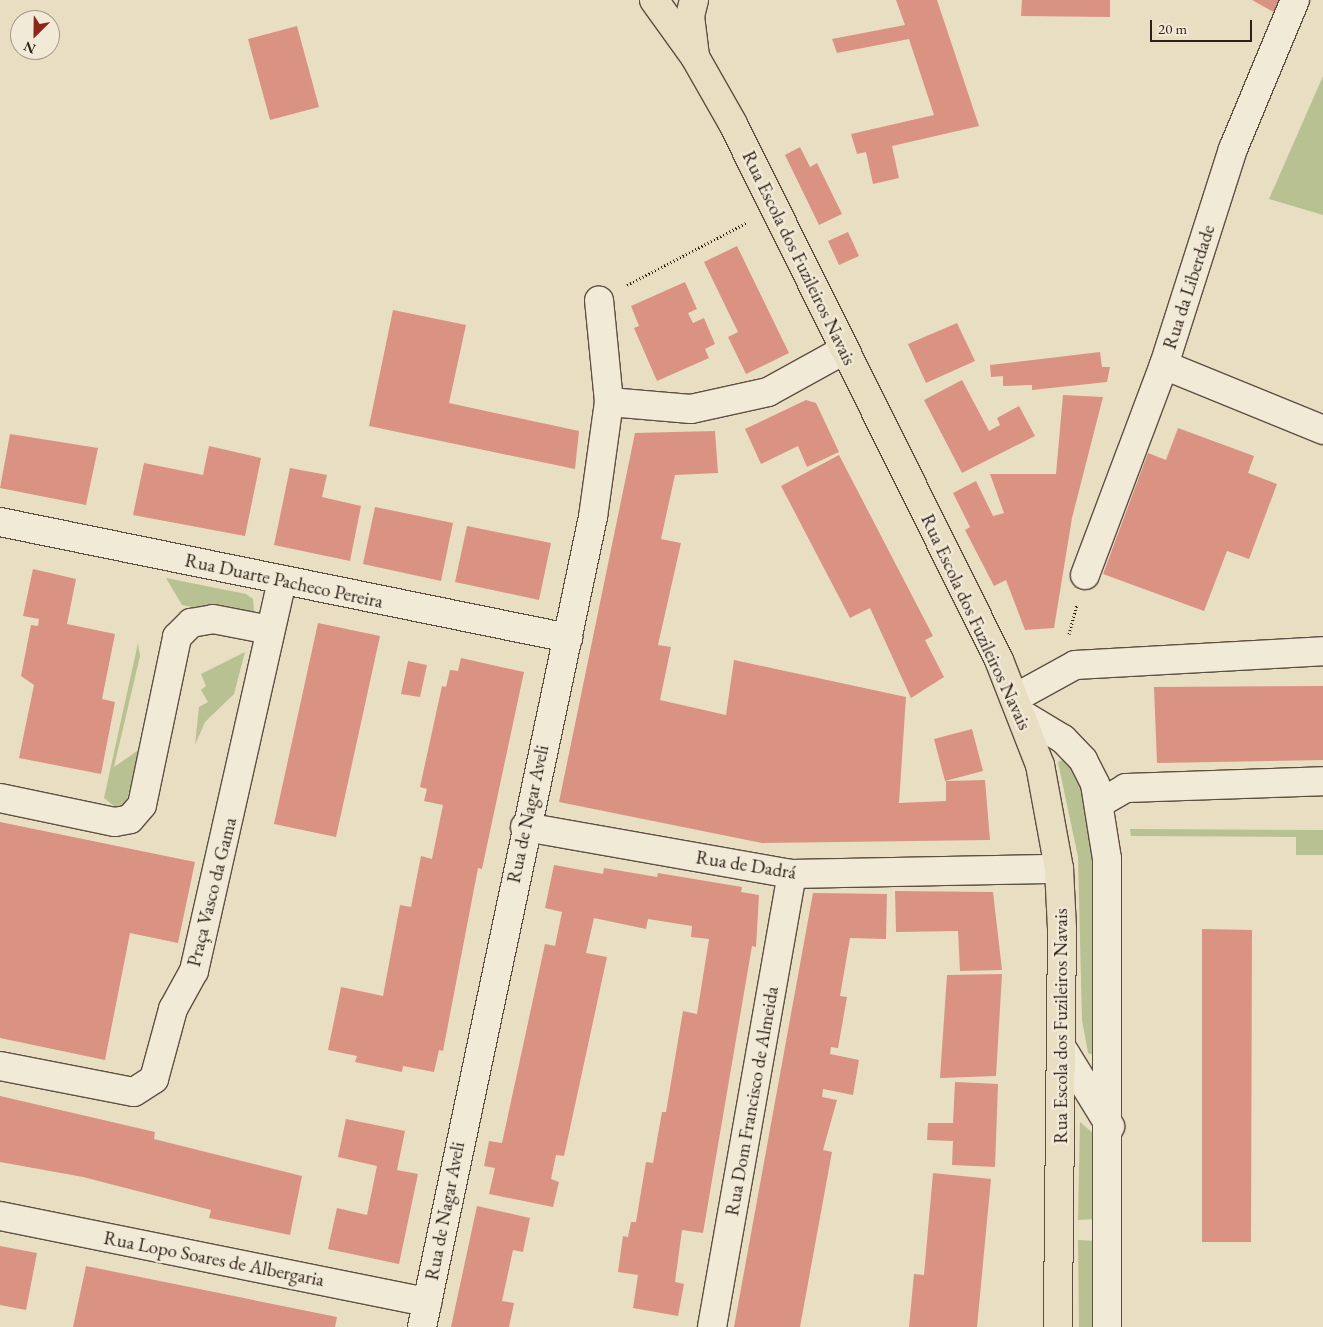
<!DOCTYPE html>
<html>
<head>
<meta charset="utf-8">
<style>
  body { margin:0 }
  #map { position:relative; width:1323px; height:1327px; overflow:hidden; background:#e8dec2; font-family:"EB Garamond",serif }
  div>[style] { position:absolute }
  .green>* { inset:0; background:#b8c192 }
  .building>* { inset:0; background:#da9383 }
  .path>* { height:3px; margin-top:-1.5px; transform-origin:0; background:repeating-linear-gradient(90deg,#301f18 0 1px,transparent 0 3.5px) }
  .roads { filter:drop-shadow(1px 0 #5e4f42) drop-shadow(-1px 0 #5e4f42) drop-shadow(0 1px #5e4f42) drop-shadow(0 -1px #5e4f42) }
  .minor>* { height:28px; margin:-14px; padding:0 14px; transform-origin:14px; border-radius:14px; background:#f0ead7 }
  .major>* { height:28px; margin:-14px; padding:0 14px; transform-origin:14px; border-radius:14px; background:#e8dec2 }
  span { translate:-50% -50%; white-space:nowrap; text-align:center; line-height:1.15; -webkit-text-stroke:5px #f0ead7; paint-order:stroke }
  .street-label { font-size:19px; color:#301f18 }
  .north { position:absolute; left:10px; top:10px; width:50px; height:50px; box-sizing:border-box; background:#f0ead7; border:1px solid #a3998b; border-radius:50%; rotate:203deg; font-size:14px; font-weight:700; line-height:20px; text-align:center; color:#301f18 }
  .north::after { content:''; display:block; margin:auto; width:18px; height:22px; background:#8f2418; clip-path:polygon(50% 0,100% 100%,50% 72%,0 100%) }
  .scale { position:absolute; left:1150px; top:20px; width:102px; height:22px; box-sizing:border-box; border:2px solid #301f18; border-top:0; padding-left:6px; font-size:15px; line-height:18px; white-space:nowrap; color:#301f18; -webkit-text-stroke:4px #f0ead7; paint-order:stroke }
</style>
</head>
<body>
<div id="map">
  <div class="green">
    <div style="clip-path:polygon(1323px 76px,1323px 215px,1269px 199px)"></div>
    <div style="clip-path:polygon(166px 578px,246px 594px,253px 599px,254px 611px,245px 617px,182px 605px)"></div>
    <div style="clip-path:polygon(138px 643px,140px 656px,114px 767px,140px 749px,126px 803px,115px 807px,104px 798px)"></div>
    <div style="clip-path:polygon(245px 652px,234px 694px,205px 722px,195px 745px,199px 707px,208px 702px,201px 690px,206px 686px,201px 674px)"></div>
    <div style="clip-path:polygon(1064px 759px,1080px 781px,1097px 892px,1094px 1055px,1088px 1053px,1082px 1020px,1078px 857px,1058px 762px)"></div>
    <div style="clip-path:polygon(1130px 829px,1323px 830px,1323px 855px,1296px 855px,1296px 837px,1131px 836px)"></div>
    <div style="clip-path:polygon(1080px 1122px,1094px 1134px,1096px 1219px,1078px 1220px)"></div>
    <div style="clip-path:polygon(1078px 1240px,1096px 1241px,1096px 1327px,1079px 1327px)"></div>
  </div>
  <div class="building">
    <div style="clip-path:polygon(896px 0,937px 0,979px 126px,892px 146px,899px 178px,873px 184px,866px 152px,857px 154px,851px 134px,934px 115px,909px 39px,837px 53px,832px 39px,905px 25px)"></div>
    <div style="clip-path:polygon(1022px 0,1110px 0,1110px 17px,1021px 16px)"></div>
    <div style="clip-path:polygon(1252px 0,1282px 0,1277px 14px)"></div>
    <div style="clip-path:polygon(297px 26px,319px 107px,270px 120px,248px 39px)"></div>
    <div style="clip-path:polygon(800px 147px,810px 167px,817px 163px,842px 214px,819px 225px,785px 155px)"></div>
    <div style="clip-path:polygon(848px 232px,859px 256px,839px 265px,828px 241px)"></div>
    <div style="clip-path:polygon(737px 246px,789px 353px,746px 374px,728px 337px,738px 332px,704px 262px)"></div>
    <div style="clip-path:polygon(685px 282px,697px 309px,688px 313px,693px 323px,704px 318px,715px 344px,705px 349px,709px 358px,657px 381px,634px 328px,639px 326px,631px 306px)"></div>
    <div style="clip-path:polygon(393px 310px,466px 325px,449px 403px,579px 431px,575px 469px,369px 426px)"></div>
    <div style="clip-path:polygon(957px 323px,975px 361px,926px 383px,908px 344px)"></div>
    <div style="clip-path:polygon(1100px 352px,1102px 367px,1110px 367px,1107px 382px,1032px 390px,1032px 385px,1003px 386px,1003px 376px,991px 377px,990px 365px)"></div>
    <div style="clip-path:polygon(962px 380px,989px 431px,1000px 425px,997px 418px,1019px 406px,1035px 436px,962px 473px,924px 400px)"></div>
    <div style="clip-path:polygon(1063px 395px,1103px 397px,1072px 518px,1054px 628px,1025px 630px,1006px 580px,994px 586px,965px 530px,970px 527px,953px 493px,976px 481px,993px 516px,1004px 513px,990px 474px,1056px 474px)"></div>
    <div style="clip-path:polygon(806px 400px,816px 403px,839px 452px,807px 467px,798px 446px,761px 464px,745px 429px)"></div>
    <div style="clip-path:polygon(1178px 428px,1254px 456px,1248px 473px,1277px 484px,1249px 559px,1227px 551px,1204px 611px,1103px 574px,1148px 453px,1166px 460px)"></div>
    <div style="clip-path:polygon(715px 431px,718px 473px,675px 475px,661px 539px,681px 543px,658px 645px,671px 647px,660px 700px,726px 715px,734px 660px,906px 697px,899px 803px,946px 801px,946px 781px,985px 780px,990px 840px,762px 843px,559px 802px,635px 433px)"></div>
    <div style="clip-path:polygon(10px 434px,98px 448px,86px 505px,0 488px)"></div>
    <div style="clip-path:polygon(209px 446px,261px 458px,245px 536px,133px 515px,144px 463px,203px 475px)"></div>
    <div style="clip-path:polygon(839px 455px,933px 636px,925px 640px,944px 677px,911px 698px,870px 608px,850px 618px,781px 486px)"></div>
    <div style="clip-path:polygon(290px 468px,327px 475px,322px 497px,361px 506px,350px 561px,274px 545px)"></div>
    <div style="clip-path:polygon(375px 507px,453px 523px,441px 581px,363px 564px)"></div>
    <div style="clip-path:polygon(467px 526px,551px 543px,539px 600px,455px 582px)"></div>
    <div style="clip-path:polygon(33px 569px,76px 579px,67px 624px,115px 634px,102px 699px,115px 702px,101px 774px,19px 758px,34px 685px,21px 676px,31px 625px,38px 626px,39px 619px,23px 616px)"></div>
    <div style="clip-path:polygon(318px 623px,380px 636px,336px 837px,274px 824px)"></div>
    <div style="clip-path:polygon(461px 658px,524px 672px,482px 869px,478px 868px,443px 1051px,439px 1050px,434px 1072px,403px 1066px,402px 1072px,355px 1062px,357px 1056px,328px 1050px,341px 987px,383px 996px,400px 905px,411px 907px,421px 856px,432px 859px,443px 805px,424px 801px,427px 789px,420px 787px,442px 686px,446px 687px,450px 670px,458px 671px)"></div>
    <div style="clip-path:polygon(408px 661px,427px 665px,420px 697px,401px 694px)"></div>
    <div style="clip-path:polygon(1323px 686px,1323px 760px,1157px 763px,1154px 687px)"></div>
    <div style="clip-path:polygon(972px 729px,983px 771px,945px 781px,934px 739px)"></div>
    <div style="clip-path:polygon(0 822px,195px 862px,178px 943px,130px 933px,105px 1060px,0 1038px)"></div>
    <div style="clip-path:polygon(554px 865px,603px 874px,604px 868px,657px 877px,658px 873px,742px 887px,741px 892px,759px 895px,756px 947px,752px 946px,703px 1233px,682px 1230px,675px 1282px,684px 1284px,678px 1316px,633px 1308px,638px 1275px,618px 1272px,623px 1236px,628px 1237px,631px 1222px,636px 1222px,646px 1162px,653px 1163px,662px 1112px,666px 1112px,683px 1011px,697px 1014px,709px 939px,691px 937px,692px 926px,648px 919px,646px 929px,594px 918px,586px 953px,607px 957px,564px 1156px,556px 1155px,551px 1179px,559px 1182px,553px 1207px,489px 1194px,495px 1168px,484px 1166px,489px 1141px,502px 1143px,545px 944px,555px 946px,562px 912px,545px 908px)"></div>
    <div style="clip-path:polygon(895px 891px,993px 892px,1002px 970px,960px 971px,958px 931px,896px 932px)"></div>
    <div style="clip-path:polygon(813px 893px,887px 894px,886px 939px,850px 938px,840px 996px,847px 997px,838px 1048px,831px 1047px,830px 1054px,859px 1060px,853px 1095px,823px 1089px,822px 1097px,837px 1100px,823px 1150px,832px 1152px,800px 1327px,734px 1327px)"></div>
    <div style="clip-path:polygon(1202px 929px,1252px 930px,1251px 1242px,1202px 1242px)"></div>
    <div style="clip-path:polygon(1002px 974px,996px 1076px,940px 1078px,947px 975px)"></div>
    <div style="clip-path:polygon(955px 1082px,998px 1084px,995px 1167px,952px 1165px,953px 1141px,927px 1140px,928px 1123px,953px 1123px)"></div>
    <div style="clip-path:polygon(0 1096px,155px 1132px,154px 1139px,302px 1176px,290px 1235px,209px 1218px,211px 1210px,83px 1177px,0 1162px)"></div>
    <div style="clip-path:polygon(346px 1119px,405px 1131px,397px 1170px,418px 1174px,399px 1264px,328px 1249px,337px 1208px,367px 1215px,377px 1166px,338px 1157px)"></div>
    <div style="clip-path:polygon(933px 1173px,991px 1179px,977px 1327px,909px 1327px,914px 1274px,924px 1275px)"></div>
    <div style="clip-path:polygon(477px 1206px,530px 1218px,523px 1252px,513px 1250px,502px 1301px,514px 1303px,509px 1327px,451px 1327px)"></div>
    <div style="clip-path:polygon(0 1246px,37px 1253px,26px 1310px,0 1305px)"></div>
    <div style="clip-path:polygon(86px 1266px,337px 1317px,335px 1327px,73px 1327px)"></div>
  </div>
  <div class="path">
    <div style="left:627px;top:285px;width:136px;rotate:-27.5deg"></div>
    <div style="left:1069px;top:634px;width:31px;rotate:-75deg"></div>
  </div>
  <div class="roads">
    <div class="minor">
      <div style="left:1164px;top:365px;width:172px;rotate:22.2deg"></div>
      <div style="left:609px;top:402px;width:82px;rotate:4.9deg"></div>
      <div style="left:691px;top:409px;width:79px;rotate:-12.4deg"></div>
      <div style="left:768px;top:392px;width:87px;rotate:-28.9deg"></div>
      <div style="left:0;top:522px;width:580px;rotate:11.54deg"></div>
      <div style="left:1085px;top:575px;width:224px;rotate:-69.4deg"></div>
      <div style="left:1164px;top:365px;width:227px;rotate:-72.3deg"></div>
      <div style="left:1233px;top:149px;width:161px;rotate:-67.4deg"></div>
      <div style="left:1015px;top:698px;width:68px;rotate:-28.8deg"></div>
      <div style="left:1075px;top:665px;width:248px;rotate:-3.2deg"></div>
      <div style="left:1023px;top:715px;width:47px;rotate:31deg"></div>
      <div style="left:1063px;top:739px;width:29px;rotate:46deg"></div>
      <div style="left:1083px;top:760px;width:27px;rotate:63deg"></div>
      <div style="left:1095px;top:784px;width:76px;rotate:80.9deg"></div>
      <div style="left:1107px;top:859px;width:468px;rotate:90deg"></div>
      <div style="left:0;top:798px;width:117px;rotate:11.8deg"></div>
      <div style="left:115px;top:822px;width:15px;rotate:-11deg"></div>
      <div style="left:130px;top:819px;width:18px;rotate:-49deg"></div>
      <div style="left:142px;top:805px;width:172px;rotate:-78.2deg"></div>
      <div style="left:177px;top:637px;width:20px;rotate:-45deg"></div>
      <div style="left:191px;top:623px;width:22px;rotate:-10deg"></div>
      <div style="left:213px;top:619px;width:58px;rotate:10.9deg"></div>
      <div style="left:1100px;top:803px;width:30px;rotate:-30deg"></div>
      <div style="left:1126px;top:788px;width:197px;rotate:-2deg"></div>
      <div style="left:525px;top:827px;width:271px;rotate:10deg"></div>
      <div style="left:792px;top:874px;width:267px;rotate:-1.1deg"></div>
      <div style="left:1062px;top:1048px;width:92px;rotate:58.4deg"></div>
      <div style="left:0;top:1066px;width:136px;rotate:11deg"></div>
      <div style="left:134px;top:1092px;width:24px;rotate:-33deg"></div>
      <div style="left:154px;top:1079px;width:73px;rotate:-74.8deg"></div>
      <div style="left:173px;top:1009px;width:43px;rotate:-61.1deg"></div>
      <div style="left:194px;top:971px;width:401px;rotate:-77.3deg"></div>
      <div style="left:0;top:1216px;width:436px;rotate:11.4deg"></div>
      <div style="left:422px;top:1327px;width:828px;rotate:-78.08deg"></div>
      <div style="left:593px;top:517px;width:116px;rotate:-82.1deg"></div>
      <div style="left:609px;top:402px;width:102px;rotate:-95.6deg"></div>
      <div style="left:712px;top:1327px;width:460px;rotate:-80deg"></div>
    </div>
    <div class="major">
      <div style="left:654px;top:0;width:70px;rotate:54.3deg"></div>
      <div style="left:695px;top:57px;width:77px;rotate:60.4deg"></div>
      <div style="left:733px;top:124px;width:598px;rotate:63.61deg"></div>
      <div style="left:999px;top:660px;width:113px;rotate:68.7deg"></div>
      <div style="left:1040px;top:765px;width:106px;rotate:79.6deg"></div>
      <div style="left:1059px;top:869px;width:60px;rotate:87.1deg"></div>
      <div style="left:1062px;top:929px;width:398px;rotate:90.6deg"></div>
      <div style="left:694px;top:0;width:16px;rotate:104deg"></div>
      <div style="left:690px;top:16px;width:40px;rotate:82.9deg"></div>
    </div>
  </div>
  <div class="street-label">
    <span style="left:799px;top:258px;rotate:64deg">Rua Escola dos Fuzileiros Navais</span>
    <span style="left:1189px;top:287px;rotate:-72deg">Rua da Liberdade</span>
    <span style="left:284px;top:581px;rotate:12deg">Rua Duarte Pacheco Pereira</span>
    <span style="left:976px;top:622px;rotate:65deg">Rua Escola dos Fuzileiros Navais</span>
    <span style="left:528px;top:814px;rotate:-78deg">Rua de Nagar Aveli</span>
    <span style="left:746px;top:865px;rotate:9deg">Rua de Dadrá</span>
    <span style="left:212px;top:892px;rotate:-76deg">Praça Vasco da Gama</span>
    <span style="left:1061px;top:1026px;rotate:-90deg">Rua Escola dos Fuzileiros Navais</span>
    <span style="left:752px;top:1101px;rotate:-80deg">Rua Dom Francisco de Almeida</span>
    <span style="left:445px;top:1211px;rotate:-79deg">Rua de Nagar Aveli</span>
    <span style="left:214px;top:1259px;rotate:11deg">Rua Lopo Soares de Albergaria</span>
  </div>
  <div class="north">N</div>
  <div class="scale">20 m</div>
</div>
</body>
</html>
